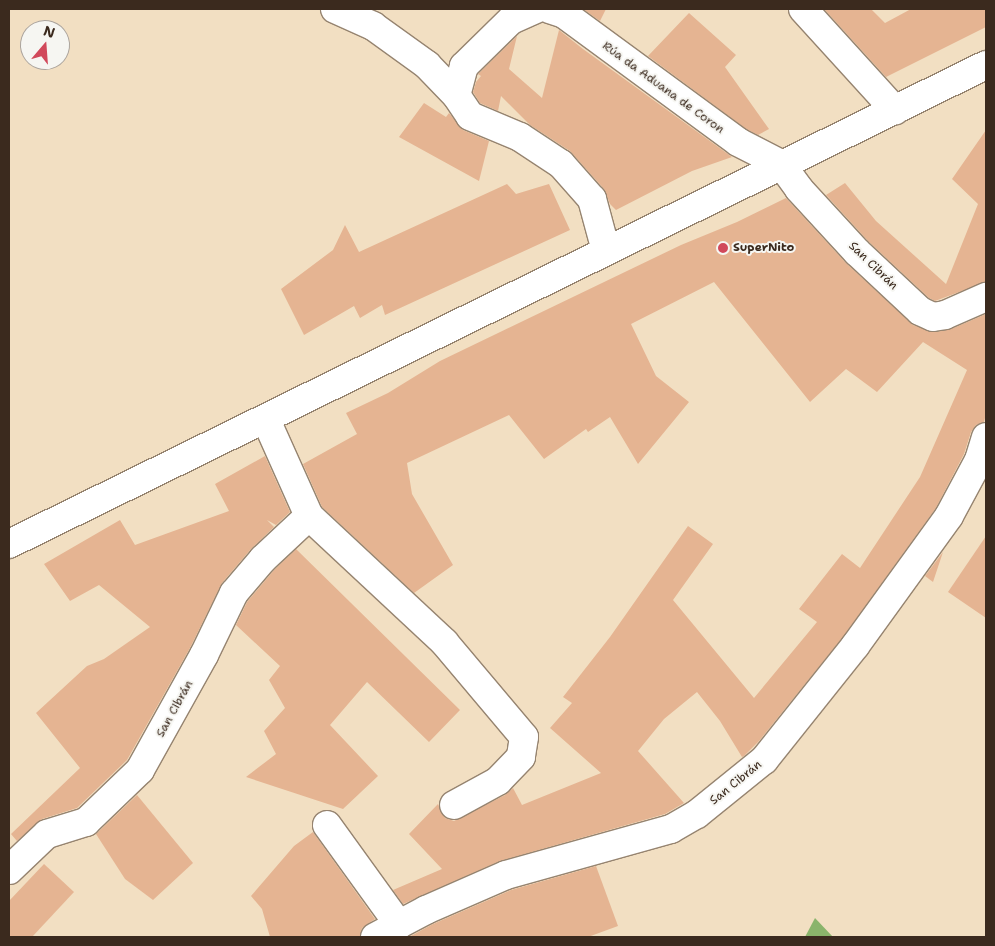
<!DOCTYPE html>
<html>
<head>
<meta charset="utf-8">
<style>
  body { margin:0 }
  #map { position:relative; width:995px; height:946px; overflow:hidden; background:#f2dfc2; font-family:"Shantell Sans",sans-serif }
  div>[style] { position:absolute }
  .forest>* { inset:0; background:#8ab46b }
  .building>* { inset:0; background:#e5b492 }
  .roads { filter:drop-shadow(1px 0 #968470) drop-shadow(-1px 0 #968470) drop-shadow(0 1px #968470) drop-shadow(0 -1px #968470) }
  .minor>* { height:28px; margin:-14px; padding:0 14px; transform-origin:14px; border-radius:14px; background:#fff }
  .major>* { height:28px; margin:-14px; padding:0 14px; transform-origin:14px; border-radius:14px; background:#fff }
  .dots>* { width:14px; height:14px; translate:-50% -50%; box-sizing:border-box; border:2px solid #f6f6f2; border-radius:50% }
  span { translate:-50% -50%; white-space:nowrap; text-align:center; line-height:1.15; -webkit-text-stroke:4px #f6f6f2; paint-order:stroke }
  .street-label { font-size:12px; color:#3b2a1e }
  .poi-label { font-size:12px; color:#3b2a1e; font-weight:700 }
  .left { translate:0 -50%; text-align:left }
  .frame { position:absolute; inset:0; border:10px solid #3b2a1e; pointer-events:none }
  .north { position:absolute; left:20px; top:20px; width:50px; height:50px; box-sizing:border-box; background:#f6f6f2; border:1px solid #aba49d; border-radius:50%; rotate:18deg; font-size:14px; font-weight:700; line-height:20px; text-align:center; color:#3b2a1e }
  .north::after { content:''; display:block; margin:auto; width:18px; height:22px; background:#d1495b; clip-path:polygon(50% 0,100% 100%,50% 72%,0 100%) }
</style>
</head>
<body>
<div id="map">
  <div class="forest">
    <div style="clip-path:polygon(815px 918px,833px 937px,805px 937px)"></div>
  </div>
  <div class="building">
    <div style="clip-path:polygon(583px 9px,606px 9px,600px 21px)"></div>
    <div style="clip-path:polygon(824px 9px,871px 9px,885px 23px,911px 9px,986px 9px,986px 27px,886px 77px)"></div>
    <div style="clip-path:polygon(689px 13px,736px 55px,725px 67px,769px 129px,758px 135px,746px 129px,648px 56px)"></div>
    <div style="clip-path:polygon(559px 30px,583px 49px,732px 157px,692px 171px,616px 210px,610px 204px,604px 189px,570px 151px,530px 125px,501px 96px,498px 111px,480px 103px,473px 92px,476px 82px,481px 76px,478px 74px,517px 36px,509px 69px,542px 98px)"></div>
    <div style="clip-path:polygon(424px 103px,446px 117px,449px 113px,463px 130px,489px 141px,479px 181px,399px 137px)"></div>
    <div style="clip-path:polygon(986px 130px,986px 282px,935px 301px,929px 298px,868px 241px,826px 195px,845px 183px,876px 221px,946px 284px,978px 204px,952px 179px)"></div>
    <div style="clip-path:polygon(507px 184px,516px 194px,549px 184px,570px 230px,385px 315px,382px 305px,360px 318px,354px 306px,304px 335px,281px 289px,333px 250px,345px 225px,359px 252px)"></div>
    <div style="clip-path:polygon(786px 198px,846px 263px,913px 325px,936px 332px,951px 329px,986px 314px,986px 414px,984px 422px,976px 425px,971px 432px,964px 454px,936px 508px,843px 637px,759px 741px,744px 756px,742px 757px,720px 721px,697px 692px,664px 719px,638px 751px,684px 803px,665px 814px,500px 861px,403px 904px,393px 890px,442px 869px,409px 834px,438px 804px,445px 818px,454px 821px,505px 795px,513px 788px,522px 805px,601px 773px,550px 728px,572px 703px,563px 697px,610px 637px,688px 526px,713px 544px,673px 600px,754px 698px,817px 622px,799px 609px,842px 554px,860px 568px,920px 477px,967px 370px,923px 342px,877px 392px,846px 369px,810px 402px,714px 282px,631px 324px,656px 376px,689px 402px,638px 464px,610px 417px,588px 432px,586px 429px,544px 459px,509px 415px,407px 463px,412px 494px,453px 565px,414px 593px,322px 507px,303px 464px,357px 434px,346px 413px,388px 393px,440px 361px,681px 245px,737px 222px)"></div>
    <div style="clip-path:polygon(265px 456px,290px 512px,276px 525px,267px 520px,274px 527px,251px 549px,222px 583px,190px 648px,127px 760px,77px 808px,42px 819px,17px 841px,11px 834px,80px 768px,36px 713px,87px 666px,104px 659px,150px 627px,99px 585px,70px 601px,44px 564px,120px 520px,135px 545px,229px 511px,215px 484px)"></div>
    <div style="clip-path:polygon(986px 536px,986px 618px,948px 592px)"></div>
    <div style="clip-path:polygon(296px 549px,460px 710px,429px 742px,367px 682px,330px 725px,378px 776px,343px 809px,246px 777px,276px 754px,264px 731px,285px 708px,269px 680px,280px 666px,236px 625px,247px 602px,274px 570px)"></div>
    <div style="clip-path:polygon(943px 552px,933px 582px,925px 576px)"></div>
    <div style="clip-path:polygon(137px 795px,193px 863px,153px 900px,125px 879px,96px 834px)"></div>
    <div style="clip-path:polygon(313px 832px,375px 919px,362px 928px,360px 937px,270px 937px,262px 909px,251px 896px,294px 846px)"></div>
    <div style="clip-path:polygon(44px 864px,74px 892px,32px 937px,9px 937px,9px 901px)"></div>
    <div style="clip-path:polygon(596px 866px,618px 926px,588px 937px,409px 937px,433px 924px,511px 890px)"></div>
  </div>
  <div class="roads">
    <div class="minor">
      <div style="left:335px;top:9px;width:42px;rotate:24.1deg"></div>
      <div style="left:373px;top:26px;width:67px;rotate:35.8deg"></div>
      <div style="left:427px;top:65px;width:42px;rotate:46deg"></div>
      <div style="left:536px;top:9px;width:27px;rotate:156deg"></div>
      <div style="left:511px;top:20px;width:66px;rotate:135.6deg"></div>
      <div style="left:464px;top:66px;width:30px;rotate:105deg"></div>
      <div style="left:456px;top:95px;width:25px;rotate:56deg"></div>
      <div style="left:470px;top:116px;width:54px;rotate:22.8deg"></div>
      <div style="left:520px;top:137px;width:49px;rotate:33.4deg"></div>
      <div style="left:561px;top:164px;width:47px;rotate:48.5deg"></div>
      <div style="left:592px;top:199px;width:54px;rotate:74.9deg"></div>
      <div style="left:549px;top:9px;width:16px;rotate:18deg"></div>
      <div style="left:564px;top:14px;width:216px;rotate:36.3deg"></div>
      <div style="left:738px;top:142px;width:48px;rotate:27.1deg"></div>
      <div style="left:781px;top:164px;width:31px;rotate:54deg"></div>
      <div style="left:799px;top:189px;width:86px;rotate:47.4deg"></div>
      <div style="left:857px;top:252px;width:86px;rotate:43.1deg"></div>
      <div style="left:920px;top:311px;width:14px;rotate:25deg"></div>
      <div style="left:933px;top:317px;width:12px;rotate:-9deg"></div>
      <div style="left:945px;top:315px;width:45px;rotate:-23.7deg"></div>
      <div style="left:803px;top:9px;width:137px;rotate:47.7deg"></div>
      <div style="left:309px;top:516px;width:185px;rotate:43deg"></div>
      <div style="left:444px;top:642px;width:124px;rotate:49.9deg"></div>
      <div style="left:524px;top:737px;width:20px;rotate:99deg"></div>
      <div style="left:521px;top:757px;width:33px;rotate:134deg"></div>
      <div style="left:498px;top:781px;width:50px;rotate:151.4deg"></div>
      <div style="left:327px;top:825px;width:123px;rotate:54.2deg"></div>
      <div style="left:9px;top:870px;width:52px;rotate:-43.5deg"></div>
      <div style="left:47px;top:834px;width:41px;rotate:-17.1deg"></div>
      <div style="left:86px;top:822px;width:75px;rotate:-43.9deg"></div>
      <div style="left:140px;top:770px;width:132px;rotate:-60.9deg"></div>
      <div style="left:204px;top:655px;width:69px;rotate:-64.2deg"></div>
      <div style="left:234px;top:593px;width:45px;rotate:-49.5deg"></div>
      <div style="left:263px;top:559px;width:63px;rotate:-43.1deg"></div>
      <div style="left:309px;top:516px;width:105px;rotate:-114.1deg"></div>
      <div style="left:375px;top:937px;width:58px;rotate:-27.9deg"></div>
      <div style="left:426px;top:910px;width:87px;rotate:-23.6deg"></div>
      <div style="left:506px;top:875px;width:171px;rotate:-15.6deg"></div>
      <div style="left:671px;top:829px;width:30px;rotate:-30deg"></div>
      <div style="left:697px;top:814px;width:86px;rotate:-38.9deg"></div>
      <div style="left:764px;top:760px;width:146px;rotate:-51.4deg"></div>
      <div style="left:855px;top:646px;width:160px;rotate:-54.1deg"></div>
      <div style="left:949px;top:516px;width:64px;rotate:-61.8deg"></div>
      <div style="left:979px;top:460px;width:24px;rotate:-73deg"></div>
    </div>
    <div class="major">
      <div style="left:9px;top:544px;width:1088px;rotate:-26.12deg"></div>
    </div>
  </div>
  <div class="dots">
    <div style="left:723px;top:248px;background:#d1495b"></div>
  </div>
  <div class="street-label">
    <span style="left:663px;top:88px;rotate:36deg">Rúa da Aduana de Coron</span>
    <span style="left:873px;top:266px;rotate:44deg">San Cibrán</span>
    <span style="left:175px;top:709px;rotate:-61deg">San Cibrán</span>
    <span style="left:736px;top:783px;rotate:-39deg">San Cibrán</span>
  </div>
  <div class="poi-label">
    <span class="left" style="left:733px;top:248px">SuperNito</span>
  </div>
  <div class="frame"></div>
  <div class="north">N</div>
</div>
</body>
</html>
